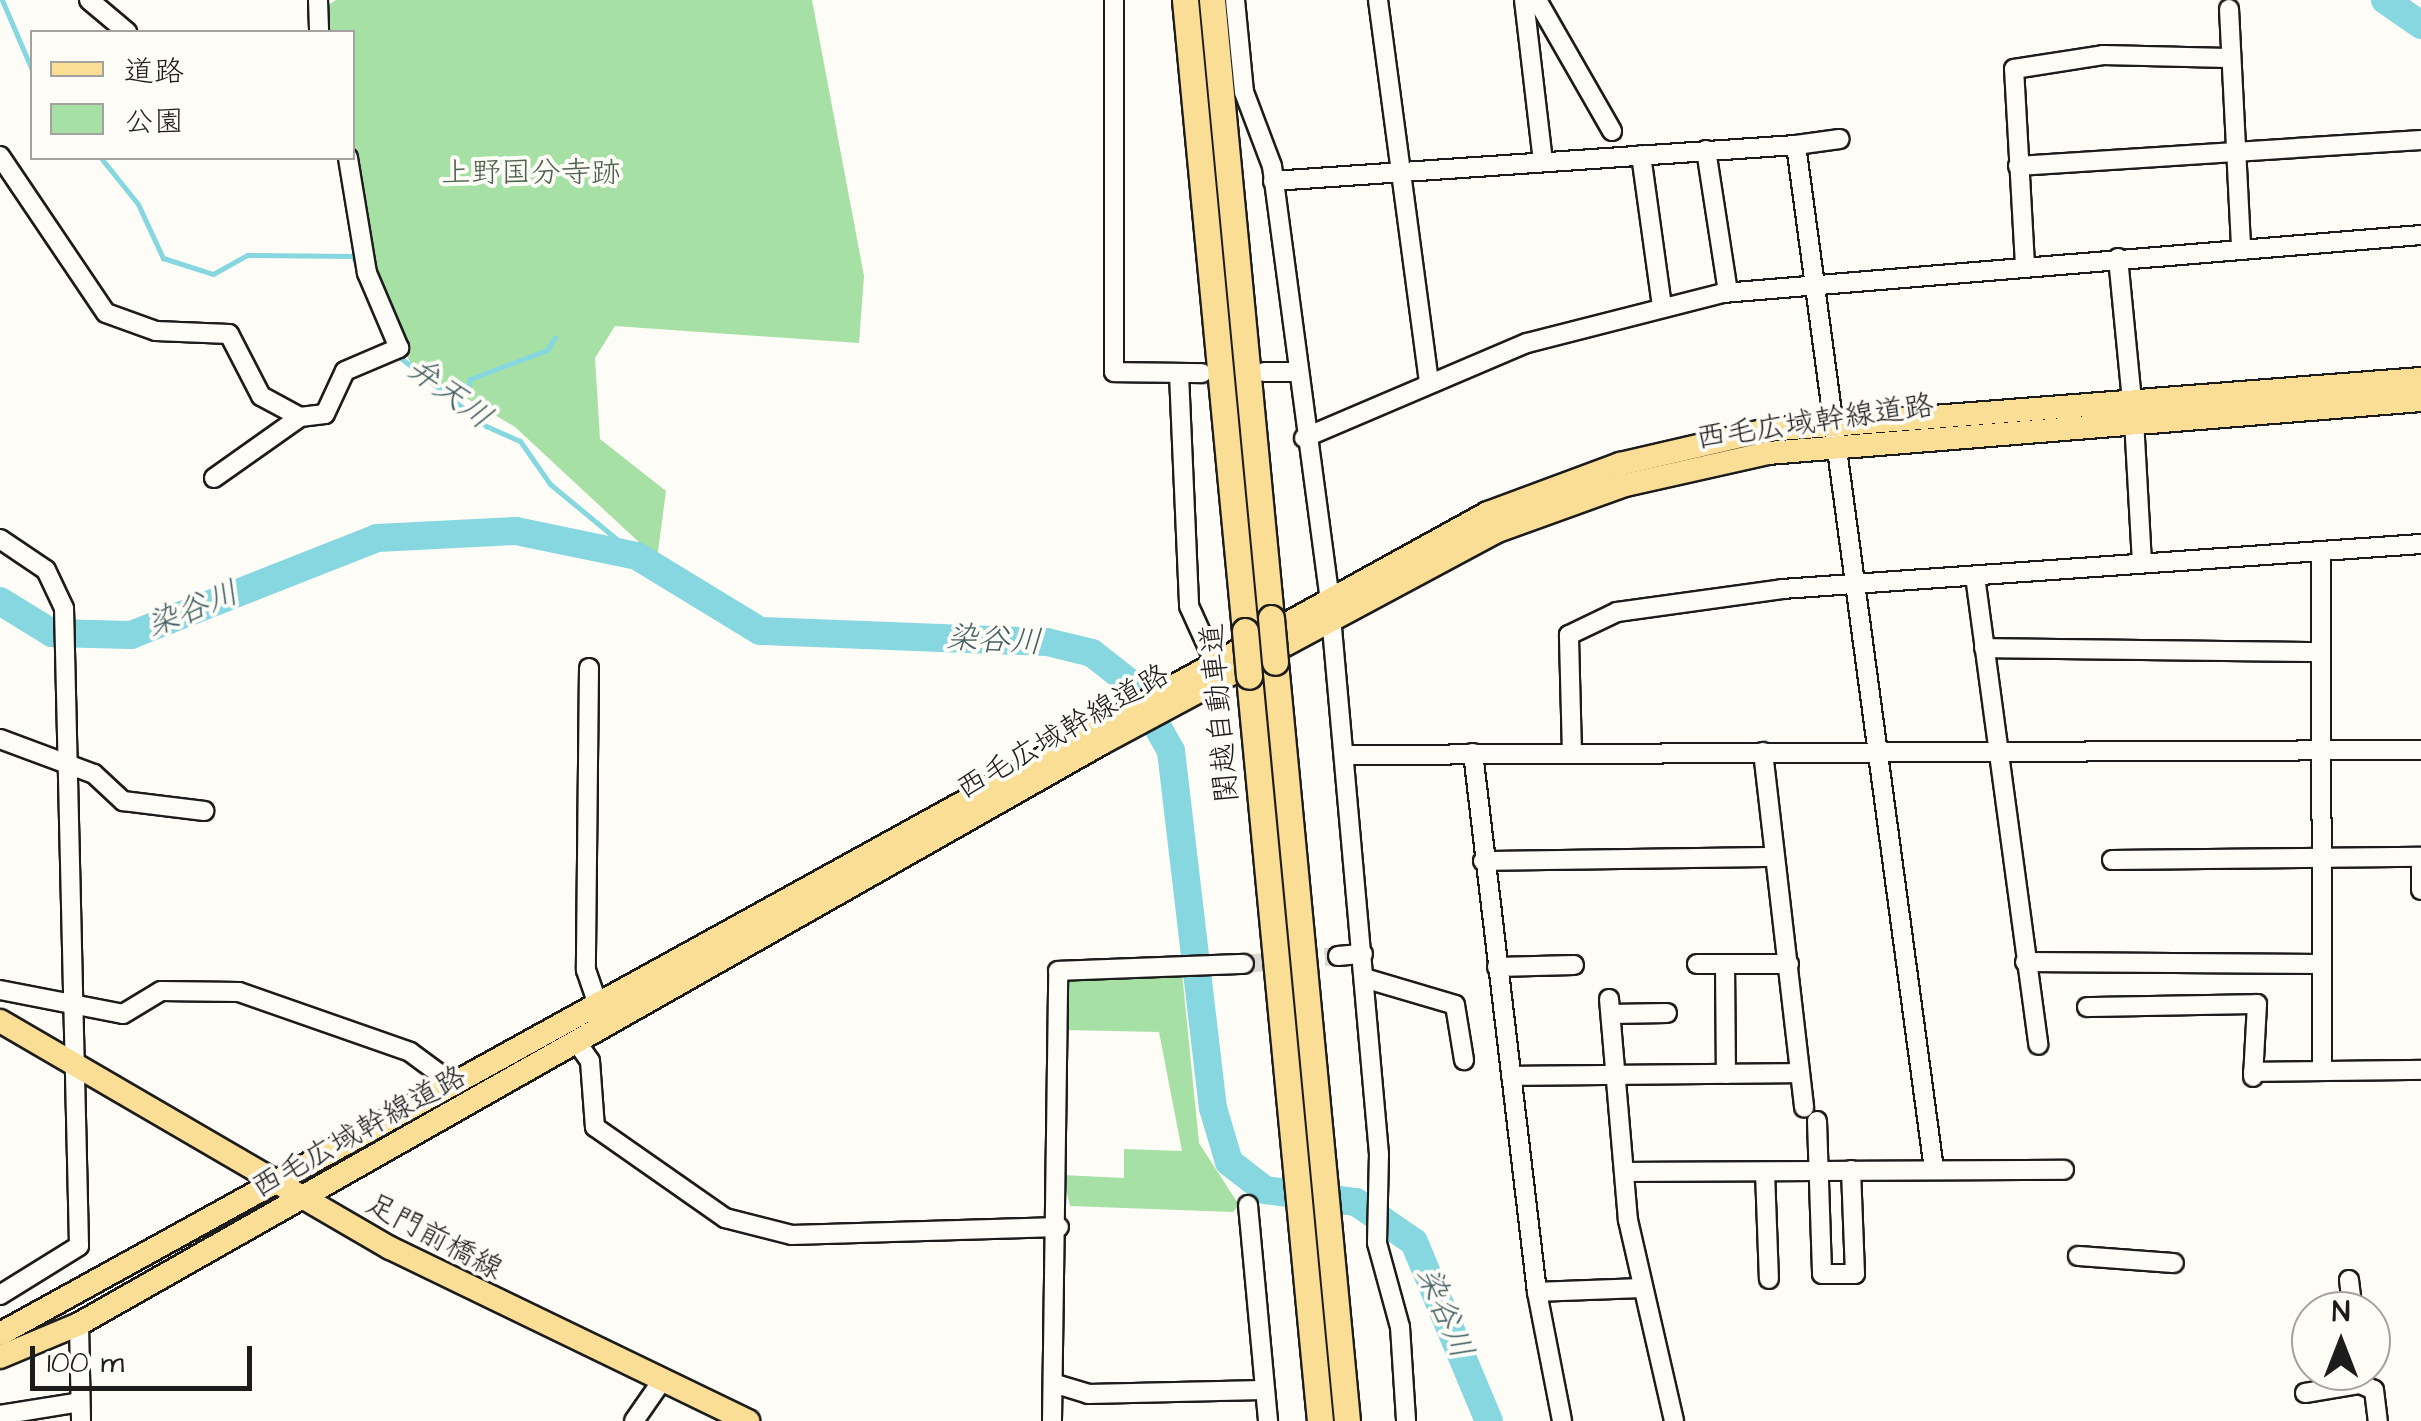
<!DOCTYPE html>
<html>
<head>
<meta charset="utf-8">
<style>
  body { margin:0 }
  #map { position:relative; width:2421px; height:1421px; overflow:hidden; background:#fdfcf7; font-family:"Architects Daughter","Klee One",sans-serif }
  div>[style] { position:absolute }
  .green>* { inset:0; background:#a7e0a5 }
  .stream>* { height:5px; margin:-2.5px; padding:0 2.5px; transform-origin:2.5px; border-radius:2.5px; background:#86d7df }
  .river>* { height:28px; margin:-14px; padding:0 14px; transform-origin:14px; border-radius:14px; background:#86d7df }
  .minor-tunnel>* { height:18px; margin-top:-9px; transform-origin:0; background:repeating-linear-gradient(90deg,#dbdad6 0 18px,transparent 0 27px) }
  .roads { filter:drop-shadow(2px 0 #1c1c1c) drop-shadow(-2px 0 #1c1c1c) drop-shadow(0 2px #1c1c1c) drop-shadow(0 -2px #1c1c1c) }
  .minor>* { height:18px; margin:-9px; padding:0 9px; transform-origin:9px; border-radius:9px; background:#fdfcf7 }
  .major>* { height:22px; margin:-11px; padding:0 11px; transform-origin:11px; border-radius:11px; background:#fbde96 }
  .highway>* { height:25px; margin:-12.5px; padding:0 12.5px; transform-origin:12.5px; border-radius:12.5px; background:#fbde96 }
  .bridges { filter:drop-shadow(2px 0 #1c1c1c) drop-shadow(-2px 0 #1c1c1c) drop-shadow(0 2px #1c1c1c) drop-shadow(0 -2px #1c1c1c) }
  .highway-bridge>* { height:25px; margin:-12.5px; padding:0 12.5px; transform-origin:12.5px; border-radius:12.5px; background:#fbde96 }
  span { translate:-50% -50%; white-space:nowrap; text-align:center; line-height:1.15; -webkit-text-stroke:8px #fdfcf7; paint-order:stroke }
  .park-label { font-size:30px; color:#4d614c }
  .street-label { font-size:30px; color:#1c1c1c }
  .water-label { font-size:32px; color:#415d60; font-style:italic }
  .legend { position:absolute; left:30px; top:30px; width:325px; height:130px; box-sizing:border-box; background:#fdfcf7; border:2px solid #a3a29f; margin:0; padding:12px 18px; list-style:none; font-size:30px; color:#1c1c1c }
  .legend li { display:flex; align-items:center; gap:20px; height:50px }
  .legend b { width:50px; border:2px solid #a3a29f }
  .north { position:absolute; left:2291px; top:1291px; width:100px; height:100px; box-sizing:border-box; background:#fdfcf7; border:2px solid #a3a29f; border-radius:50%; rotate:0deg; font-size:28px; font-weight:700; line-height:40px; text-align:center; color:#1c1c1c }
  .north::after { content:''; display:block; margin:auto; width:35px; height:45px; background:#1c1c1c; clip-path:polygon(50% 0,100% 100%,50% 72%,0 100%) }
  .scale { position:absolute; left:30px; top:1346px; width:222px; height:45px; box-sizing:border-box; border:5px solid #1c1c1c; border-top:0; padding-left:12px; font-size:30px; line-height:35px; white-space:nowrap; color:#1c1c1c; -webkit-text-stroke:8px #fdfcf7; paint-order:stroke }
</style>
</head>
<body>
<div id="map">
  <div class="green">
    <div style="clip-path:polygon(336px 0,812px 0,864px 276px,859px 343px,615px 326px,595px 358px,600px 439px,666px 491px,657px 559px,515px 427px,412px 366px,377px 291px,352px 158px,352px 32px,324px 32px,322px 9px)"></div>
    <div style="clip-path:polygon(1182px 973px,1199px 1143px,1239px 1205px,1233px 1212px,1070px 1206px,1063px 1175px,1124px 1178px,1124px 1149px,1182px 1151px,1159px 1032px,1064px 1030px,1065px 982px,1071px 975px)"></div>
  </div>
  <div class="stream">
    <div style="left:2px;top:0;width:76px;rotate:66.8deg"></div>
    <div style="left:101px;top:158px;width:59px;rotate:51.2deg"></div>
    <div style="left:138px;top:204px;width:60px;rotate:65.2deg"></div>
    <div style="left:163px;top:258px;width:52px;rotate:17.7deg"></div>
    <div style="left:213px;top:274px;width:39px;rotate:-29deg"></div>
    <div style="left:247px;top:255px;width:106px;rotate:0.5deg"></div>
    <div style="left:353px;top:256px;width:78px;rotate:68.1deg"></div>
    <div style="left:397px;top:355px;width:114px;rotate:38.6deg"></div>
    <div style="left:486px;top:426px;width:37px;rotate:24deg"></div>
    <div style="left:520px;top:441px;width:52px;rotate:55.1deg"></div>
    <div style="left:550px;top:484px;width:113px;rotate:39.6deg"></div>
    <div style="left:467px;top:393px;width:14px;rotate:-78deg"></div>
    <div style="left:470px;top:379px;width:82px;rotate:-20.6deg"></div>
    <div style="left:547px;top:350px;width:15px;rotate:-58deg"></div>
  </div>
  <div class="river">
    <div style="left:2385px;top:0;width:44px;rotate:34.8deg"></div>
    <div style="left:0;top:601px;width:61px;rotate:31.6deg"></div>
    <div style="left:52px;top:633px;width:79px;rotate:1.5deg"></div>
    <div style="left:131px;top:635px;width:264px;rotate:-21.5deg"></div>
    <div style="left:377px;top:538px;width:139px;rotate:-2.9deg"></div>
    <div style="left:516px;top:531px;width:124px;rotate:11.7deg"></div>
    <div style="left:637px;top:556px;width:144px;rotate:31.4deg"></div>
    <div style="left:760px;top:631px;width:287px;rotate:2.2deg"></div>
    <div style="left:1047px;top:642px;width:46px;rotate:13.7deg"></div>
    <div style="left:1092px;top:653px;width:55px;rotate:38.3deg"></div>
    <div style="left:1135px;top:687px;width:73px;rotate:60.6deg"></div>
    <div style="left:1171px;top:751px;width:359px;rotate:83.3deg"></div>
    <div style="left:1213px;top:1108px;width:56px;rotate:73.5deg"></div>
    <div style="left:1229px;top:1162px;width:46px;rotate:37.9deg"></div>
    <div style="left:1265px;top:1190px;width:92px;rotate:7.5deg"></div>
    <div style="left:1356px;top:1202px;width:70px;rotate:34.6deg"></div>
    <div style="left:1414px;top:1242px;width:194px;rotate:67.3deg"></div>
  </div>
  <div class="minor-tunnel">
    <div style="left:1244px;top:964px;width:94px;rotate:-4.9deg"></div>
  </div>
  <div class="roads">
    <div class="minor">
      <div style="left:89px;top:0;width:50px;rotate:40.1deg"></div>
      <div style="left:318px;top:0;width:32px;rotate:88deg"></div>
      <div style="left:1114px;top:0;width:372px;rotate:90deg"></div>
      <div style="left:1114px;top:372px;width:88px;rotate:0.7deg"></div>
      <div style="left:1235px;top:0;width:92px;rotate:84.4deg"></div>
      <div style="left:1244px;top:92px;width:79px;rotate:69.3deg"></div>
      <div style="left:1272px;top:166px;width:432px;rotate:82.4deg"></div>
      <div style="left:1329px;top:594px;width:562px;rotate:84.9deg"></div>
      <div style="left:1379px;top:1154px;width:89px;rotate:91.3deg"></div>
      <div style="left:1377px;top:1243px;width:87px;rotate:74.7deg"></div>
      <div style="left:1400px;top:1327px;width:94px;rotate:86.3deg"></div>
      <div style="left:1378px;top:0;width:383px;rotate:82.4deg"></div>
      <div style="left:1524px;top:0;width:163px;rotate:83.3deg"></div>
      <div style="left:1537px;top:0;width:151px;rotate:60.2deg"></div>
      <div style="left:2229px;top:9px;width:239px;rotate:87.1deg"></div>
      <div style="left:1796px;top:145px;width:44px;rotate:-7.8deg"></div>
      <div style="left:1706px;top:150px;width:144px;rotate:81.2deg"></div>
      <div style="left:1641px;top:155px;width:152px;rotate:82.1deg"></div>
      <div style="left:0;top:156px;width:189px;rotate:56deg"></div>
      <div style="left:106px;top:313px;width:53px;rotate:19.8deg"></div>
      <div style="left:156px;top:331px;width:73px;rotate:2.4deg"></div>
      <div style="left:229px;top:334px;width:70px;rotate:62.7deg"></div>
      <div style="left:261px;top:396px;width:44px;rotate:28.3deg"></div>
      <div style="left:2018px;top:166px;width:404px;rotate:-3.7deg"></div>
      <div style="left:1273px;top:181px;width:524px;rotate:-3.94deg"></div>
      <div style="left:1796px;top:145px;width:1034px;rotate:82.33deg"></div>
      <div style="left:2118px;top:258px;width:143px;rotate:84.4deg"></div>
      <div style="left:2025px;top:265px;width:196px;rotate:-93.2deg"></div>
      <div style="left:2014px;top:69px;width:90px;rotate:-8.9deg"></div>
      <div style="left:2103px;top:55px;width:125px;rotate:1.4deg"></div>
      <div style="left:1264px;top:372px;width:31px"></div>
      <div style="left:1179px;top:374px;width:232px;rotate:87.5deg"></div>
      <div style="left:1189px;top:606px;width:60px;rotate:65.6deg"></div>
      <div style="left:2134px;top:420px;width:143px;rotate:86.8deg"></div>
      <div style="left:1304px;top:438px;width:242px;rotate:-23.1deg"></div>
      <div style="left:1527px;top:343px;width:202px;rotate:-14.3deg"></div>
      <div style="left:1723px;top:293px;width:700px;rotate:-4.75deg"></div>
      <div style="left:214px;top:478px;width:105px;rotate:-35.3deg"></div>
      <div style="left:300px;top:417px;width:25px;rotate:-7deg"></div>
      <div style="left:325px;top:414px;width:47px;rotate:-65.1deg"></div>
      <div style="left:345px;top:371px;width:59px;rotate:-23.1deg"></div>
      <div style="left:399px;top:348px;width:82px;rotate:-113.1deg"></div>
      <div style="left:367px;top:273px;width:117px;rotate:-99.4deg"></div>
      <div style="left:0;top:539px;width:55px;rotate:34deg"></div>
      <div style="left:46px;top:570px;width:42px;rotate:64.7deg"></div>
      <div style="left:64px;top:608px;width:638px;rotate:88.65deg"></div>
      <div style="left:79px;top:1246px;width:93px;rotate:148.2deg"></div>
      <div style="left:2321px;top:551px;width:520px;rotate:89.89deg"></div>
      <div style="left:1975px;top:576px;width:473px;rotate:82.3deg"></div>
      <div style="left:1984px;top:648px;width:336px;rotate:0.7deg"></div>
      <div style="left:589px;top:668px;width:302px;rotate:90.6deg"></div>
      <div style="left:586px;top:970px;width:36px;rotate:71deg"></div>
      <div style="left:0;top:739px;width:100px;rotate:20.4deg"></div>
      <div style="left:94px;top:774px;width:40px;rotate:43deg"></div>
      <div style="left:123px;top:801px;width:82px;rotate:7deg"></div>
      <div style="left:1763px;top:752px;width:358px;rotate:83.4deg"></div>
      <div style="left:1473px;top:753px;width:543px;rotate:83.23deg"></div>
      <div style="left:1537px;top:1292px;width:131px;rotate:79deg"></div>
      <div style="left:1572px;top:753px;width:118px;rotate:-91.5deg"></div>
      <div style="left:1569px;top:635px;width:53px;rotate:-25.6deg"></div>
      <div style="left:1617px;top:612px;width:167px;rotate:-7.9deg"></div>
      <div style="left:1782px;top:589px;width:641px;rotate:-4.03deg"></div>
      <div style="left:1346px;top:755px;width:1075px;rotate:-0.27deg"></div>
      <div style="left:2421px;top:857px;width:33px;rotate:90deg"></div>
      <div style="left:2112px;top:860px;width:309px;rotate:-0.6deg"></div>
      <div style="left:1483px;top:861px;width:292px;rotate:-0.8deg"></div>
      <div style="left:1338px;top:956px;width:25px;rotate:-5deg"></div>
      <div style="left:2025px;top:962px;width:296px;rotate:0.4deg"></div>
      <div style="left:1697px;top:964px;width:92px"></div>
      <div style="left:1725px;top:964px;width:110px;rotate:89.5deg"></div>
      <div style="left:1497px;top:967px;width:77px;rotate:-1.5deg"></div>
      <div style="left:1364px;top:978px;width:95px;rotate:16.5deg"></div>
      <div style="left:1455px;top:1005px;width:56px;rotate:80.7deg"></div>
      <div style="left:0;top:990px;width:125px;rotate:11deg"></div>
      <div style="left:123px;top:1014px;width:44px;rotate:-31.2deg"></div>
      <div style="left:161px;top:991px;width:78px;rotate:0.7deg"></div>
      <div style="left:239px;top:992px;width:181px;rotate:19.3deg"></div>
      <div style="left:410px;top:1052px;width:56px;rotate:36.3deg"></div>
      <div style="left:1609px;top:999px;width:222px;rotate:85.1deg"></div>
      <div style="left:1628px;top:1220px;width:206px;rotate:77.1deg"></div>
      <div style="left:2087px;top:1007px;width:170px;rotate:-1deg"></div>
      <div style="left:2257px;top:1004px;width:73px;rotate:93.1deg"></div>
      <div style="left:1611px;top:1014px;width:56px;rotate:-1deg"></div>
      <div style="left:578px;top:1044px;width:21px;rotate:55deg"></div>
      <div style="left:590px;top:1061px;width:66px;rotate:85.7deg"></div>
      <div style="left:595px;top:1127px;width:159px;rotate:35deg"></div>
      <div style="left:725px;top:1218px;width:69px;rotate:14.2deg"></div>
      <div style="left:792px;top:1235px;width:267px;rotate:-1.7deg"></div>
      <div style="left:2253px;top:1072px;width:168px;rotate:-0.7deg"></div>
      <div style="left:1511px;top:1076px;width:289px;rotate:-0.6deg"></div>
      <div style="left:1817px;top:1121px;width:153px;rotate:88.1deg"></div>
      <div style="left:1822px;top:1274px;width:33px"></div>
      <div style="left:1855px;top:1274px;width:104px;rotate:-92.2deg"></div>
      <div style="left:1625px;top:1172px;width:439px;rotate:-0.3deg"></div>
      <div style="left:1765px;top:1172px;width:107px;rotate:87.9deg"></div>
      <div style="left:1248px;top:1205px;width:217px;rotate:84.7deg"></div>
      <div style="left:2078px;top:1256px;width:96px;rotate:4.2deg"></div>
      <div style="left:2349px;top:1280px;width:31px;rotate:83deg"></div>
      <div style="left:1537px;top:1292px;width:103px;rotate:-2.2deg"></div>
      <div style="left:79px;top:1324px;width:97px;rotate:88.8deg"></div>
      <div style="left:2358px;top:1371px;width:13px;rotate:81deg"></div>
      <div style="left:2360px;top:1384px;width:15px;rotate:23deg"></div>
      <div style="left:2374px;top:1390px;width:31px;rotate:83deg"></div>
      <div style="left:1056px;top:1384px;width:34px;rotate:17deg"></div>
      <div style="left:1088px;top:1394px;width:175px;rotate:-1.3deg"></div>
      <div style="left:2305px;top:1393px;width:56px;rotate:-9.3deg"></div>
      <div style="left:0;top:1415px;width:81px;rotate:-9.2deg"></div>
      <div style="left:634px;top:1421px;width:44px;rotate:-55.2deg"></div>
      <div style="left:1052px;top:1421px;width:450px;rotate:-89.2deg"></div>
      <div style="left:1058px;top:971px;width:186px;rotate:-2.2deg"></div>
    </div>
    <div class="major">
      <div style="left:0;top:1021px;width:451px;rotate:30.2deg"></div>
      <div style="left:390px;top:1248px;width:398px;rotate:25.8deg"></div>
      <div style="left:0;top:1334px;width:1699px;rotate:-28.89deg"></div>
      <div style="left:1488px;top:513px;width:141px;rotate:-20.4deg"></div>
      <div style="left:1620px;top:464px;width:151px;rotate:-13deg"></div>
      <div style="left:1767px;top:430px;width:656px;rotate:-4.46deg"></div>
      <div style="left:0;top:1357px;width:86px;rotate:-22.7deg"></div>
      <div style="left:79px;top:1324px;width:1176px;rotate:-29.59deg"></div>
      <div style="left:1102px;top:743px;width:446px;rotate:-28.2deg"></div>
      <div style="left:1495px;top:532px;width:138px;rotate:-19.9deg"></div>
      <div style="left:1625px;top:485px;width:147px;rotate:-12.6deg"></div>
      <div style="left:1768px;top:453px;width:655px;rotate:-4.64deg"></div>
    </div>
    <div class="highway">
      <div style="left:1185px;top:0;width:634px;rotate:84.57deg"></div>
      <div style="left:1212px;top:0;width:621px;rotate:84.55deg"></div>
      <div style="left:1275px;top:662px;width:762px;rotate:84.58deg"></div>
      <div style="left:1249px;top:676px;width:748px;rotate:84.56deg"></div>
    </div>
  </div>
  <div class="bridges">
    <div class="highway-bridge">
      <div style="left:1271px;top:618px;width:44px;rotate:84.8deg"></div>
      <div style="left:1245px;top:631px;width:45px;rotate:84.9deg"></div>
    </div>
  </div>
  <div class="park-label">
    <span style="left:531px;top:173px">上野国分寺跡</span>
  </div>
  <div class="street-label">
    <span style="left:1815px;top:422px;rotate:-8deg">西毛広域幹線道路</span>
    <span style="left:1220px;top:713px;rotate:-95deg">関越自動車道</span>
    <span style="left:1063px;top:732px;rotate:-30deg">西毛広域幹線道路</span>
    <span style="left:359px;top:1132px;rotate:-29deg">西毛広域幹線道路</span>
    <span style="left:434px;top:1237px;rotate:28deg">足門前橋線</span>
  </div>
  <div class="water-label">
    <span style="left:449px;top:394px;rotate:37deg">弁天川</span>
    <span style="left:193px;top:610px;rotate:-22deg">染谷川</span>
    <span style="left:994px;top:641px;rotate:3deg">染谷川</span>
    <span style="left:1444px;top:1313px;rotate:67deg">染谷川</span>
  </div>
  <ul class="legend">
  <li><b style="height:12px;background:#fbde96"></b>道路</li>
  <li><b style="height:28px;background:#a7e0a5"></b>公園</li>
  </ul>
  <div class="north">N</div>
  <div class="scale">100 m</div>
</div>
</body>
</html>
